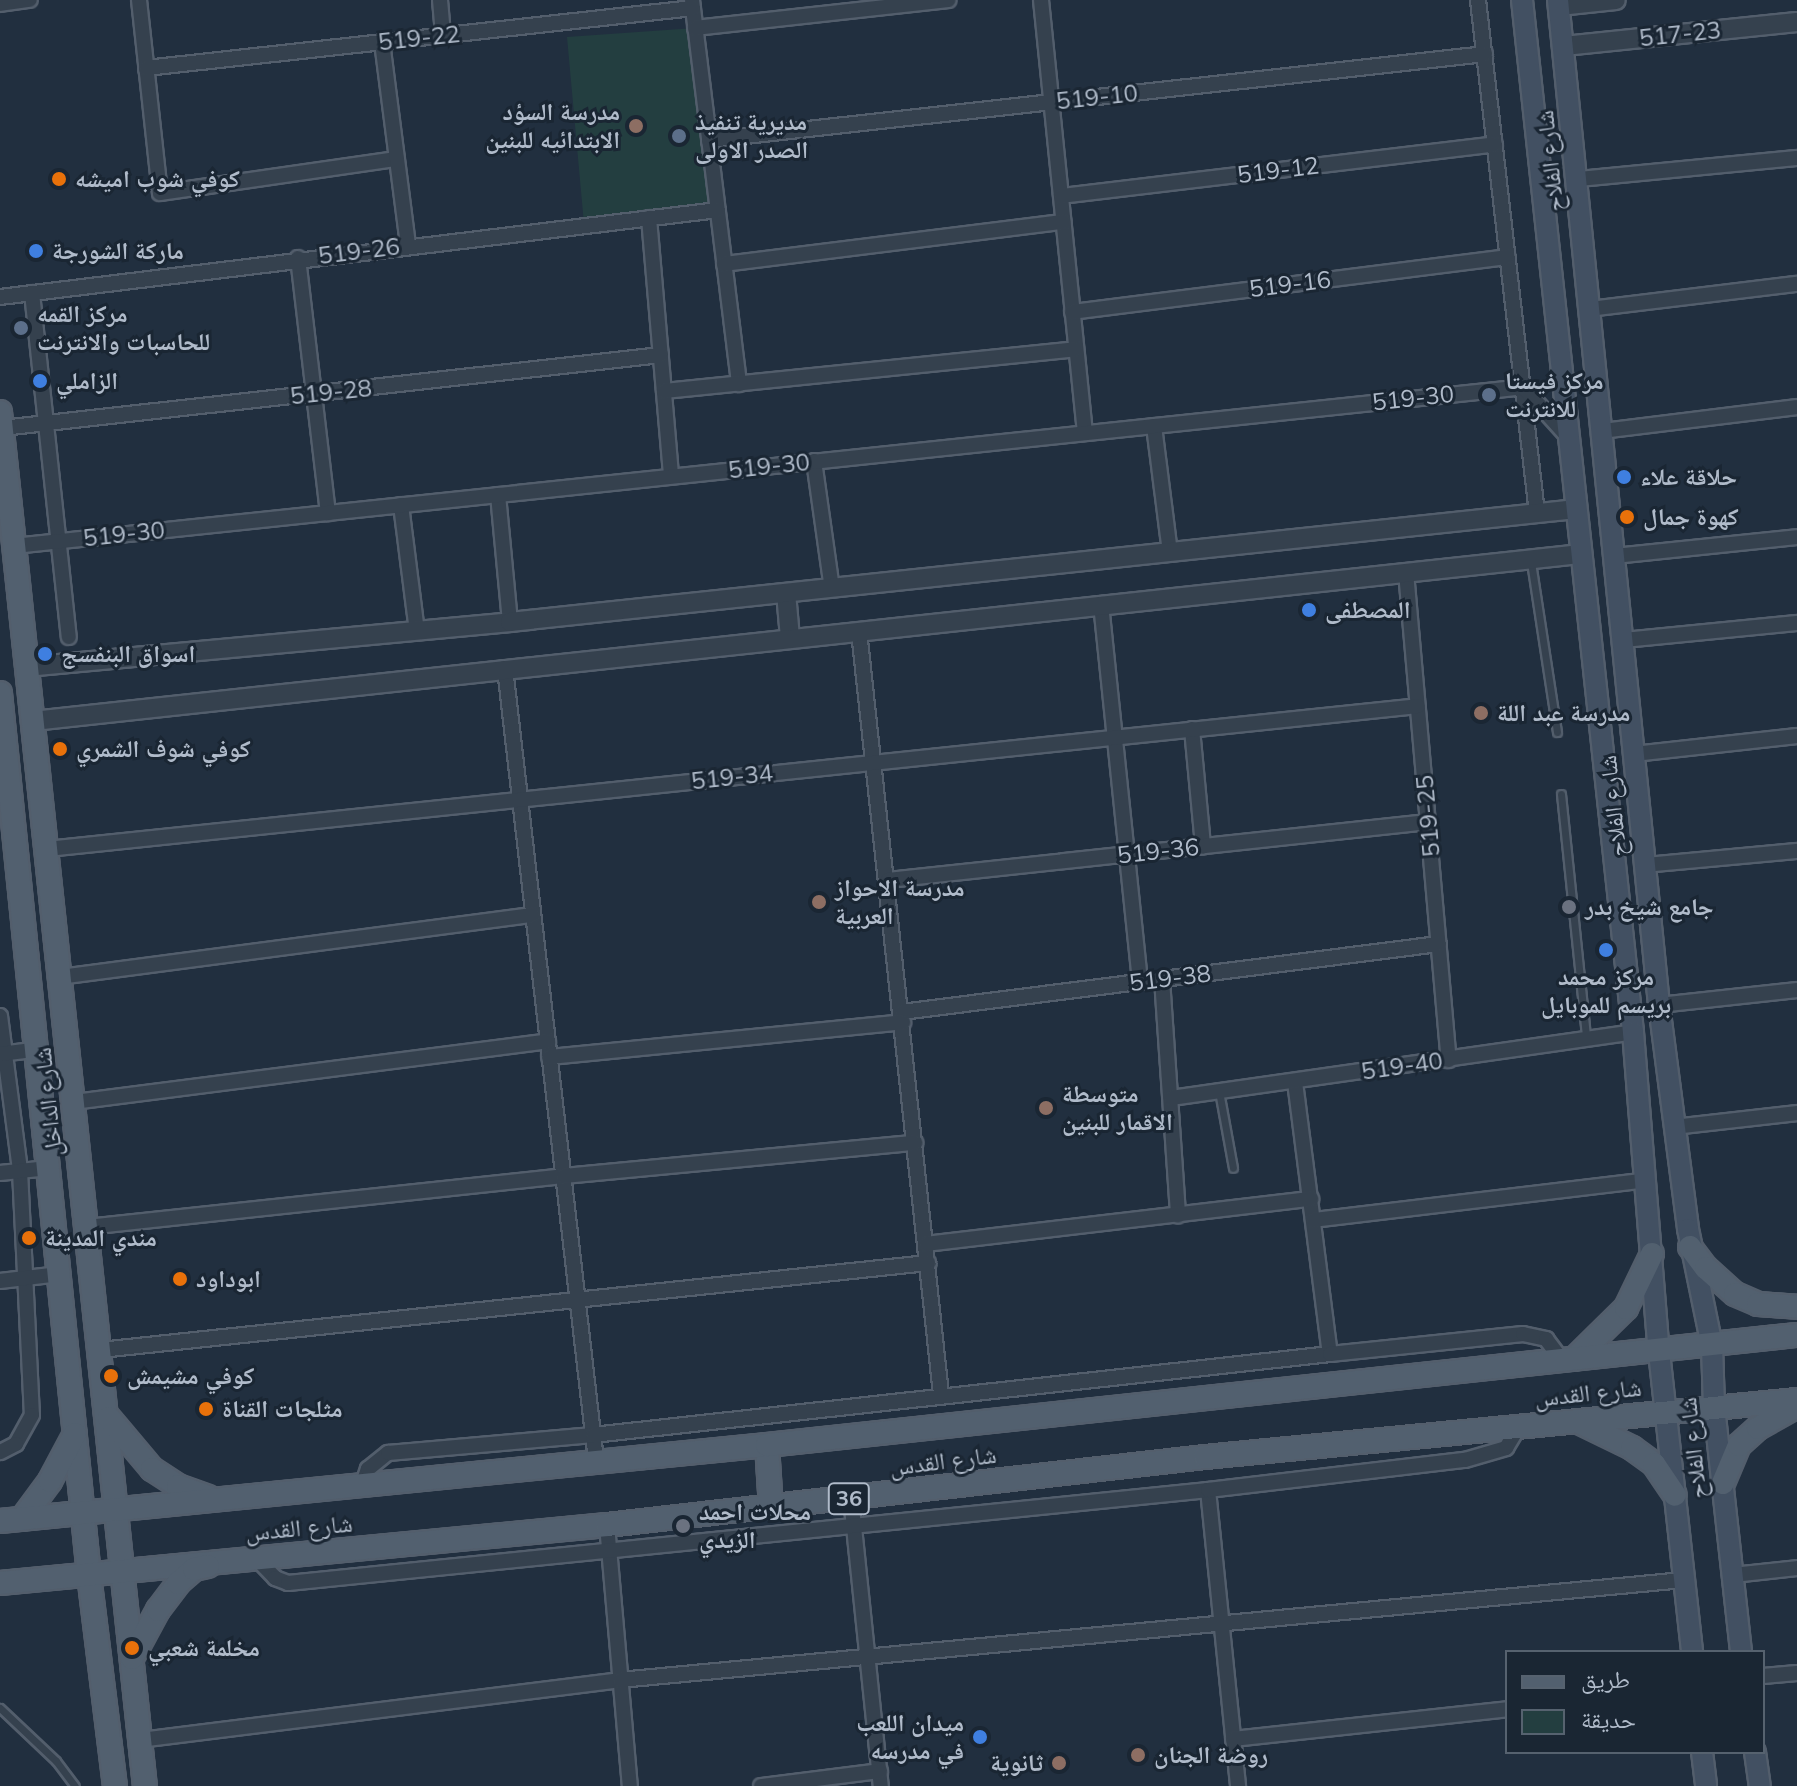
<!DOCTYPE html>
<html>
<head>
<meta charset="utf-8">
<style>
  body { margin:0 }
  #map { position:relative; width:1797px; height:1786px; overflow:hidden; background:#212f3f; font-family:Mulish,"Noto Naskh Arabic",sans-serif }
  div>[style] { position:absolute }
  .green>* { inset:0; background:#233e40 }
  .roads { filter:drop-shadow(2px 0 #535e6c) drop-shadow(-2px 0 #535e6c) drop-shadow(0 2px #535e6c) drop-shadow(0 -2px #535e6c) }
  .service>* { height:7px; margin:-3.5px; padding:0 3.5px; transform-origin:3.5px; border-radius:3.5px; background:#35414e }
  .minor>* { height:14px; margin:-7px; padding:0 7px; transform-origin:7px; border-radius:7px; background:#35414e }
  .tertiary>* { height:18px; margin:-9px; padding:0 9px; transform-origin:9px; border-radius:9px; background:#35414e }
  .secondary>* { height:20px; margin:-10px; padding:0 10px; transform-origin:10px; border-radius:10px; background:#425062 }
  .primary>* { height:22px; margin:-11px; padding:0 11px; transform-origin:11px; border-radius:11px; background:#52606f }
  .dots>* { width:22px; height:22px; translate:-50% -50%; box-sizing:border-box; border:4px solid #1a2633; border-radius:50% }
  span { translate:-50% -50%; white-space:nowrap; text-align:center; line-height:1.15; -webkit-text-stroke:6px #1a2633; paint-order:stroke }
  .shield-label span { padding:2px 6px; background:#1a2633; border:2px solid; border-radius:6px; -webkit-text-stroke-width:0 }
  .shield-label { font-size:22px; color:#b0bbca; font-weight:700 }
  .street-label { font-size:24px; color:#b0bbca }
  .poi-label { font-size:24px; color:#b0bbca; font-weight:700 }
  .right { translate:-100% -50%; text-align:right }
  .left { translate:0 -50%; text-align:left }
  .legend { position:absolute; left:1505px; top:1650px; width:260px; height:104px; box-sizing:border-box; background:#1a2633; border:2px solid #56626f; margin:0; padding:10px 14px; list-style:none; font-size:24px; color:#b0bbca }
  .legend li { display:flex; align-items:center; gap:16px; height:40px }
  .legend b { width:40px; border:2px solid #56626f }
</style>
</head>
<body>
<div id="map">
  <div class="green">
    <div style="clip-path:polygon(695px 28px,718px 210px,584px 224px,567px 37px)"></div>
  </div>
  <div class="roads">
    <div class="service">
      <div style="left:1531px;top:562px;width:172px;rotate:81.3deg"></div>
      <div style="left:1561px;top:794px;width:245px;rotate:84.1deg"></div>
      <div style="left:1219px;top:1091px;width:78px;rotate:79.7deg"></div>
      <div style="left:0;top:1708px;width:77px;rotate:43.4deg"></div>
      <div style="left:56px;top:1761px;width:31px;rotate:53deg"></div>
    </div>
    <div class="minor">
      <div style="left:139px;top:0;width:194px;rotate:83.8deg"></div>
      <div style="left:160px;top:193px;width:239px;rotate:-8.2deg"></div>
      <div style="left:440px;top:0;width:35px;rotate:85deg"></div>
      <div style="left:692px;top:0;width:387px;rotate:83deg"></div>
      <div style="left:1041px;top:0;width:435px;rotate:84.2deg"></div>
      <div style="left:1478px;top:0;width:516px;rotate:83.44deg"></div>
      <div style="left:0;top:4px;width:30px;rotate:-8deg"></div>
      <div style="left:695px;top:28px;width:255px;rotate:-6.3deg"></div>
      <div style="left:382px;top:42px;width:206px;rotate:82.7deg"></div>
      <div style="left:146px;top:68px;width:550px;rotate:-6.26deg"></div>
      <div style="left:709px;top:140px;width:781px;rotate:-6.32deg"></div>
      <div style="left:1578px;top:179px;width:220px;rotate:-5.5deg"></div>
      <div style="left:1061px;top:196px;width:437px;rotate:-6.8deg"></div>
      <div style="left:649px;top:218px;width:259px;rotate:85.1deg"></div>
      <div style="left:298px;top:258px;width:257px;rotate:83.3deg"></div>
      <div style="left:724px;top:264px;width:342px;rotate:-7.1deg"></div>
      <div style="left:32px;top:293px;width:346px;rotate:83.9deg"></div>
      <div style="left:0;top:297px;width:723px;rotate:-6.91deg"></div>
      <div style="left:1589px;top:309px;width:209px;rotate:-6.9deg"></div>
      <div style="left:1072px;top:312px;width:439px;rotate:-7.2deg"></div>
      <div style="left:664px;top:391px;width:414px;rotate:-5.8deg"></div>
      <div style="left:1154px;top:426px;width:128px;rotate:82.8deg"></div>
      <div style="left:2px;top:428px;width:663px;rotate:-6.32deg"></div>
      <div style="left:1602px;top:431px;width:196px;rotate:-7deg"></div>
      <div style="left:814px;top:461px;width:129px;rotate:82deg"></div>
      <div style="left:498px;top:495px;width:128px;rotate:84.6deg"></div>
      <div style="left:401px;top:505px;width:127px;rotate:82.8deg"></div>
      <div style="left:14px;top:546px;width:1517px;rotate:-6.01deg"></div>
      <div style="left:1523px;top:387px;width:67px;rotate:48deg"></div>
      <div style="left:1614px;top:556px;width:184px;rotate:-5.9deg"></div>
      <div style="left:1406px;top:572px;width:490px;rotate:85deg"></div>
      <div style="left:1101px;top:604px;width:380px;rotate:84.1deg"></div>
      <div style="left:859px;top:631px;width:768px;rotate:83.87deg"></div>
      <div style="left:1623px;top:640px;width:175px;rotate:-5.6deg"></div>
      <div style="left:505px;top:668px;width:798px;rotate:83.45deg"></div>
      <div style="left:1192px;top:729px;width:118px;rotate:84.6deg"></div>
      <div style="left:1634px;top:754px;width:164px;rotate:-6.3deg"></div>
      <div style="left:47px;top:849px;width:1378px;rotate:-5.95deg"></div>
      <div style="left:1645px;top:865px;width:153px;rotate:-5.3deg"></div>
      <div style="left:888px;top:880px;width:543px;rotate:-6.13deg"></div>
      <div style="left:60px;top:977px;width:477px;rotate:-7.5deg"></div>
      <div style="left:1162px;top:979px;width:237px;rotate:86.1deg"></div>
      <div style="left:1659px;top:1005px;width:139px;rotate:-6.2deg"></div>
      <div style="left:902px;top:1012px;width:541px;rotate:-7.22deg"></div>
      <div style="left:0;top:1016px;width:156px;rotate:82.6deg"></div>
      <div style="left:20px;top:1171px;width:244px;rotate:87.2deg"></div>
      <div style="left:32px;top:1415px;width:33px;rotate:119deg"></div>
      <div style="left:16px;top:1444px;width:18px;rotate:153deg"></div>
      <div style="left:0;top:1054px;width:35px;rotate:-7deg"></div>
      <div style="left:549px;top:1057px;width:356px;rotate:-5.6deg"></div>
      <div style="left:1295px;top:1082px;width:274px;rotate:82.7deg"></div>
      <div style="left:1171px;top:1098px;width:467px;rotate:-8.1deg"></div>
      <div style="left:74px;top:1102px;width:478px;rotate:-7.3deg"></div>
      <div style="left:1674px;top:1127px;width:124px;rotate:-6.5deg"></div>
      <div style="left:0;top:1173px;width:49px;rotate:-5.8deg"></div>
      <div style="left:1313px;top:1220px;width:336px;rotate:-6.8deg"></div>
      <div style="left:87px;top:1227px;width:479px;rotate:-6.1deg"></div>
      <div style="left:563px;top:1176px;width:354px;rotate:-5.4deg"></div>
      <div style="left:926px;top:1244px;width:388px;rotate:-6.7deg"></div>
      <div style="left:0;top:1281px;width:60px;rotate:-6.7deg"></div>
      <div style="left:100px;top:1350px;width:833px;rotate:-6deg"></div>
      <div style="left:363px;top:1484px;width:16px;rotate:-72deg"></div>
      <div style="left:368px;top:1469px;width:26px;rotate:-39deg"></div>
      <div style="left:388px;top:1453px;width:206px;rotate:-5deg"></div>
      <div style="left:593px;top:1435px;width:741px;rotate:-6.27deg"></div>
      <div style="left:1330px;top:1354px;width:194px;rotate:-5.9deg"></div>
      <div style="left:1523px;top:1334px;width:24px;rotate:12deg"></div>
      <div style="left:1546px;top:1339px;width:26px;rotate:53deg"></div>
      <div style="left:1208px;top:1490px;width:298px;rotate:84.2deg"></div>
      <div style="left:851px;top:1498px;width:290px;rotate:84.1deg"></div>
      <div style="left:607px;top:1525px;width:262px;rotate:85deg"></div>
      <div style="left:256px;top:1558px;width:28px;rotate:46deg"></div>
      <div style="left:275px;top:1578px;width:14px;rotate:21deg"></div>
      <div style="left:288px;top:1583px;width:925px;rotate:-5.77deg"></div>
      <div style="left:1208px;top:1490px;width:259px;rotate:-6.7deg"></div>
      <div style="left:1465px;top:1460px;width:43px;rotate:-16.3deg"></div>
      <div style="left:1506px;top:1448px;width:26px;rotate:-59deg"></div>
      <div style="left:1733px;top:1575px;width:64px;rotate:-6.2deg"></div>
      <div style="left:1763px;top:1676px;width:34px;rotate:-5deg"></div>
      <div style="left:1233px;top:1739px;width:276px;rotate:-6.2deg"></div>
      <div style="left:140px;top:1740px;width:484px;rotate:-7.1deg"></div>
      <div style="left:620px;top:1680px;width:1069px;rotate:-5.37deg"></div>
      <div style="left:761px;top:1786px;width:120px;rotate:-7.2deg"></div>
    </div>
    <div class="tertiary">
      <div style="left:1559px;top:6px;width:57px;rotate:-6deg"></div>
      <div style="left:1564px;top:46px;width:234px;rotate:-5.9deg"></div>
      <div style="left:786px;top:593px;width:45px;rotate:84.9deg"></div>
      <div style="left:27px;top:667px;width:485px;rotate:-5.3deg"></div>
      <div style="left:510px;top:622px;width:1072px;rotate:-6.05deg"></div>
      <div style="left:33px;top:721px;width:1557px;rotate:-6.16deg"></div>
    </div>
    <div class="secondary">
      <div style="left:1522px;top:0;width:1038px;rotate:83.86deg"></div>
      <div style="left:1633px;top:1032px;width:321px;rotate:85.4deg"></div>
      <div style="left:1659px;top:1352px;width:302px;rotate:83.7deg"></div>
      <div style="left:1558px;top:0;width:1010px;rotate:84.26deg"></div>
      <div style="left:1659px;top:1005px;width:226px;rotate:82.6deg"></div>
      <div style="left:1688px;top:1229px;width:119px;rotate:78.4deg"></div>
      <div style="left:1712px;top:1346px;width:61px;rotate:88.1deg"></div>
      <div style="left:1714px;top:1407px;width:246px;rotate:83.7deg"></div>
      <div style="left:1702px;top:1752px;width:34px;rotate:83deg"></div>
      <div style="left:1755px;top:1752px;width:34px;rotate:82deg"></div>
    </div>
    <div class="primary">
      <div style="left:0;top:412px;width:1382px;rotate:83.98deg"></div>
      <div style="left:0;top:693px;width:886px;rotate:84.24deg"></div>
      <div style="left:89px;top:1575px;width:213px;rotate:83deg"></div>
      <div style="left:1690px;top:1247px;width:26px;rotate:53deg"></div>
      <div style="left:1706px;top:1268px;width:39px;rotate:42deg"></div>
      <div style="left:1735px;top:1294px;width:25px;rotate:23deg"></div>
      <div style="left:1758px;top:1304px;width:39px;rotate:4deg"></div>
      <div style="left:1574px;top:1359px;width:73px;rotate:-44.4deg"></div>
      <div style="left:1626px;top:1308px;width:60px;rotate:-64.3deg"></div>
      <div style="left:109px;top:1418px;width:67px;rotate:49.9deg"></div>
      <div style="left:152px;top:1469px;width:31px;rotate:33deg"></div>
      <div style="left:178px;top:1486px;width:32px;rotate:20deg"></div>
      <div style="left:1579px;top:1422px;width:59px;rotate:26.1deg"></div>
      <div style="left:1632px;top:1448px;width:27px;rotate:36deg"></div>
      <div style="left:1654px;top:1464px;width:37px;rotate:56deg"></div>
      <div style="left:767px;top:1445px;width:63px;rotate:86.4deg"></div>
      <div style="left:1723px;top:1483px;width:41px;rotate:-67.2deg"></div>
      <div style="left:1739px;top:1445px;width:25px;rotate:-42deg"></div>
      <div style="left:1758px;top:1428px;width:45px;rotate:-29.4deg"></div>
      <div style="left:22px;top:1519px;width:47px;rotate:-53.6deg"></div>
      <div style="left:50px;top:1481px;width:53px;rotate:-62deg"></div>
      <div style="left:0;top:1521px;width:771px;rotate:-5.66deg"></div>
      <div style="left:767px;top:1445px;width:1036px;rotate:-6.1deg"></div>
      <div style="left:0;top:1583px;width:610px;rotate:-5.46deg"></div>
      <div style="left:607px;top:1525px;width:602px;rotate:-6.49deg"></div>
      <div style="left:1205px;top:1457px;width:595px;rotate:-5.5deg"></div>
      <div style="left:132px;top:1658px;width:55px;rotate:-61.6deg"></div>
      <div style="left:158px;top:1610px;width:34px;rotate:-53deg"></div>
      <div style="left:178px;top:1583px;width:21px;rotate:-41deg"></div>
      <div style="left:194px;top:1569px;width:14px;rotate:-12deg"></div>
    </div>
  </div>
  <div class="dots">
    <div style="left:636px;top:126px;background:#8d6e63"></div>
    <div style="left:679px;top:136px;background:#5c6f8a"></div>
    <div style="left:59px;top:179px;background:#e8710a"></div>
    <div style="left:36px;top:251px;background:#3f7fe0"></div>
    <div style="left:21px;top:328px;background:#5c6f8a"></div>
    <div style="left:40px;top:381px;background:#3f7fe0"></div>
    <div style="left:1489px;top:395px;background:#5c6f8a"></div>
    <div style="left:1624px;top:477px;background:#3f7fe0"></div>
    <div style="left:1627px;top:517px;background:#e8710a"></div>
    <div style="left:1309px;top:610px;background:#3f7fe0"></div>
    <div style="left:45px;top:654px;background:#3f7fe0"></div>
    <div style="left:1481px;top:713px;background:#8d6e63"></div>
    <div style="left:60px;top:749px;background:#e8710a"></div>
    <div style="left:819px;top:902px;background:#8d6e63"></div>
    <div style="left:1569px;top:907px;background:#6b7280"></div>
    <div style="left:1606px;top:950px;background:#3f7fe0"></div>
    <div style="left:1046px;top:1108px;background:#8d6e63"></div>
    <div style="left:29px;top:1238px;background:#e8710a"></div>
    <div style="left:180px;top:1279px;background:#e8710a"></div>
    <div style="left:111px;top:1376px;background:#e8710a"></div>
    <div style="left:206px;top:1409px;background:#e8710a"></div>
    <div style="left:683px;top:1526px;background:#6b7280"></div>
    <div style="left:132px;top:1648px;background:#e8710a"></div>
    <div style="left:980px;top:1737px;background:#3f7fe0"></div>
    <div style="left:1138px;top:1755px;background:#8d6e63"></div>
    <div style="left:1059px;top:1763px;background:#8d6e63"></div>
  </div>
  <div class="shield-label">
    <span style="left:849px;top:1499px">36</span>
  </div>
  <div class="street-label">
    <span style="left:1680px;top:34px;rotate:-6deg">517-23</span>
    <span style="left:419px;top:38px;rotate:-6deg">519-22</span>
    <span style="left:1097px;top:97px;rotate:-6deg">519-10</span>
    <span style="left:1550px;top:161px;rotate:-96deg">شارع الفلاح</span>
    <span style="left:1278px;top:170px;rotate:-7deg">519-12</span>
    <span style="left:359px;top:251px;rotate:-7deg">519-26</span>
    <span style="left:1290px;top:284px;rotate:-7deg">519-16</span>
    <span style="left:331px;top:392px;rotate:-6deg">519-28</span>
    <span style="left:1413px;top:398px;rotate:-6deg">519-30</span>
    <span style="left:769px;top:466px;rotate:-6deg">519-30</span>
    <span style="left:124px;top:534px;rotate:-6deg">519-30</span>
    <span style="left:732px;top:777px;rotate:-6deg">519-34</span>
    <span style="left:1613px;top:806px;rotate:-96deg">شارع الفلاح</span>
    <span style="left:1428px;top:816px;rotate:-95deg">519-25</span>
    <span style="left:1158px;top:851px;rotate:-6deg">519-36</span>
    <span style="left:1170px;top:978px;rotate:-7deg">519-38</span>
    <span style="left:1402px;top:1066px;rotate:-8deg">519-40</span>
    <span style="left:48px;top:1102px;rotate:-96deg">شارع الداخل</span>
    <span style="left:1588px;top:1393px;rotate:-6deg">شارع القدس</span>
    <span style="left:1693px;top:1448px;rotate:-96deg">شارع الفلاح</span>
    <span style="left:943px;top:1461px;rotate:-7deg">شارع القدس</span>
    <span style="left:299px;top:1528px;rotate:-5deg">شارع القدس</span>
  </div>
  <div class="poi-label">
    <span class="right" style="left:620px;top:126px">مدرسة السؤد<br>الابتدائيه للبنين</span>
    <span class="left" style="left:695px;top:136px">مديرية تنفيذ<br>الصدر الاولى</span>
    <span class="left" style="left:75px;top:179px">كوفي شوب اميشه</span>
    <span class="left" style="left:52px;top:251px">ماركة الشورجة</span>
    <span class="left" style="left:37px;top:328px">مركز القمه<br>للحاسبات والانترنت</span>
    <span class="left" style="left:56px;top:381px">الزاملي</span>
    <span class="left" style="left:1505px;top:395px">مركز فيستا<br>للانترنت</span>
    <span class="left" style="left:1640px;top:477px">حلاقة علاء</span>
    <span class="left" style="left:1643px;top:517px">كهوة جمال</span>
    <span class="left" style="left:1325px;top:610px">المصطفى</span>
    <span class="left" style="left:61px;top:654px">اسواق البنفسج</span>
    <span class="left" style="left:1497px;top:713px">مدرسة عبد اللة</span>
    <span class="left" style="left:76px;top:749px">كوفي شوف الشمري</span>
    <span class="left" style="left:835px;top:902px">مدرسة الاحواز<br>العربية</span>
    <span class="left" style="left:1585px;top:907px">جامع شيخ بدر</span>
    <span style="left:1606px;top:991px">مركز محمد<br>بريسم للموبايل</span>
    <span class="left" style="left:1062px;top:1108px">متوسطة<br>الاقمار للبنين</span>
    <span class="left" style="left:45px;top:1238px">مندي المدينة</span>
    <span class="left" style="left:196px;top:1279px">ابوداود</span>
    <span class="left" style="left:127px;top:1376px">كوفي مشيمش</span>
    <span class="left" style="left:222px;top:1409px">مثلجات القناة</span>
    <span class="left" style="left:699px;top:1526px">محلات احمد<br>الزيدي</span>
    <span class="left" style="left:148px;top:1648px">مخلمة شعبي</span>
    <span class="right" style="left:964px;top:1737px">ميدان اللعب<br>في مدرسه</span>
    <span class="left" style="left:1154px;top:1755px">روضة الجنان</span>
    <span class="right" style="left:1043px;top:1763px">ثانوية</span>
  </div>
  <ul class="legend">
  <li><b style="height:10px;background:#52606f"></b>طريق</li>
  <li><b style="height:22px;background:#233e40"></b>حديقة</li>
  </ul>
</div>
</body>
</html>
